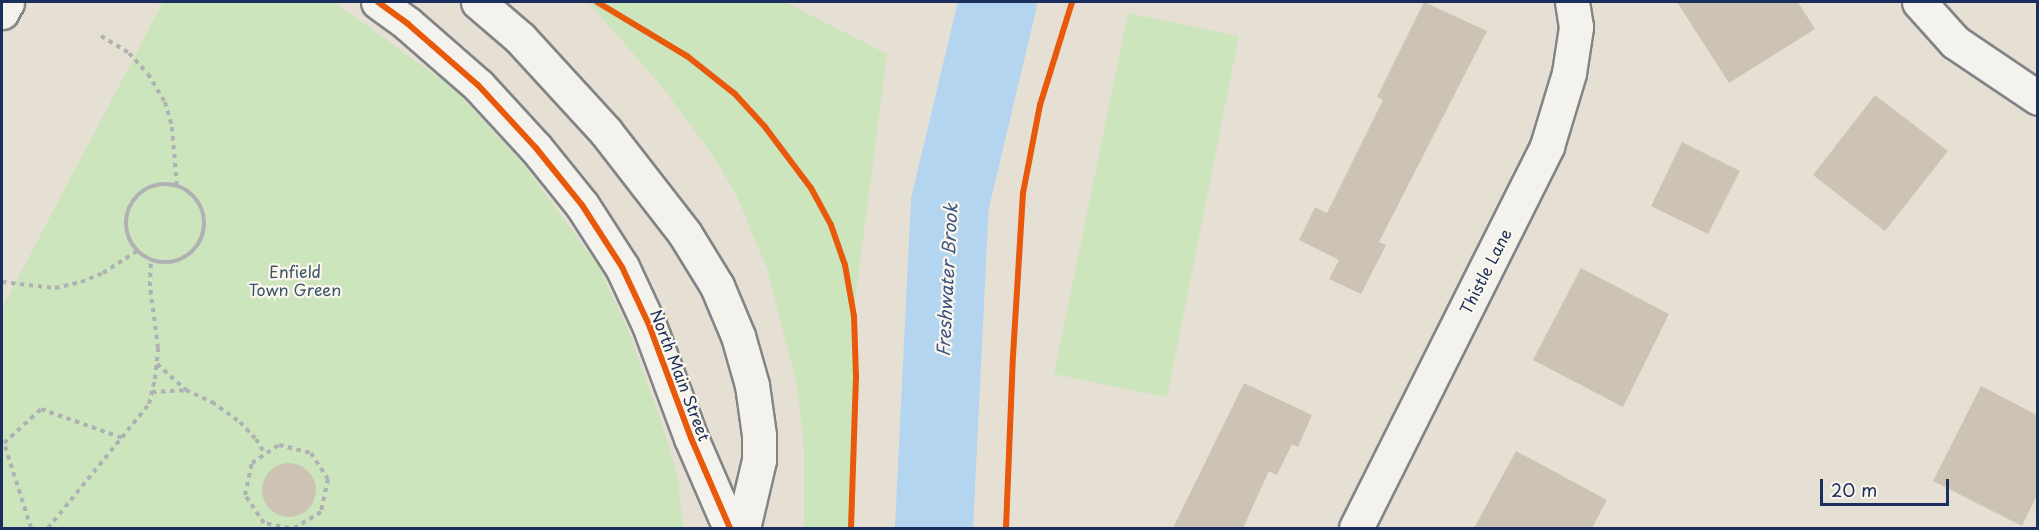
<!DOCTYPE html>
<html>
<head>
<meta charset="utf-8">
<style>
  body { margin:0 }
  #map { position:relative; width:2039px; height:530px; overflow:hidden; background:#e6e0d4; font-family:"Playpen Sans",sans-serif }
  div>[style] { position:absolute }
  .green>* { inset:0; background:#cce5bd }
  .river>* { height:78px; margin:-39px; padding:0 39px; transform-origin:39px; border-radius:39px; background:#b4d5ef }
  .building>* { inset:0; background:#ccc3b5 }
  .round { border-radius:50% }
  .path>* { height:4px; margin-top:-2px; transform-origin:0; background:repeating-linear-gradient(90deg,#b0b1b3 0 4.5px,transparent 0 9px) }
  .path>.ring { margin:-2px; padding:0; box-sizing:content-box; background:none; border:4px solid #b0b1b3; border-radius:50% }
  .roads { filter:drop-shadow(2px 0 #828487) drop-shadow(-2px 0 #828487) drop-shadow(0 2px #828487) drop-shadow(0 -2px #828487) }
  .street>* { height:33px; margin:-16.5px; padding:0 16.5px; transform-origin:16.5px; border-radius:16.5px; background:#f4f2ed }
  .secondary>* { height:33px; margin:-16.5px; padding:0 16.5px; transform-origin:16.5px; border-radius:16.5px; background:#f4f2ed }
  .primary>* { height:33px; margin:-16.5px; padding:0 16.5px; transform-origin:16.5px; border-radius:16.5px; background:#f4f2ed }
  .cycleway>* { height:6px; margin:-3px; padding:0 3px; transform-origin:3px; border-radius:3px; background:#e8590c }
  span { translate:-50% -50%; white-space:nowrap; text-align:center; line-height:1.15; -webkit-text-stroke:4.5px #fbf7ec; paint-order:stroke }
  .park-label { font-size:16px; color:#3a546d }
  .street-label { font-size:16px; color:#1b2f5e }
  .water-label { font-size:18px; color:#3c5785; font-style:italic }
  .frame { position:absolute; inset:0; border:3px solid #1b2f5e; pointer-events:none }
  .scale { position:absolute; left:1820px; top:479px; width:129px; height:27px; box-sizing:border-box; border:3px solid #1b2f5e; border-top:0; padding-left:8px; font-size:18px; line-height:21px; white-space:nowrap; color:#1b2f5e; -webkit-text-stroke:4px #fbf7ec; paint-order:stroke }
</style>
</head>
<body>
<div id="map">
  <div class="green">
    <div style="clip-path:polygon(163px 2px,334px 2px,452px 87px,522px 162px,599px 267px,627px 327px,664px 430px,678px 478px,683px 528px,2px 528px,2px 308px)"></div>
    <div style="clip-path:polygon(588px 2px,785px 2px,887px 54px,855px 301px,851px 528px,804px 528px,804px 450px,797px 385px,767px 269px,736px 194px,713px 156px,664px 89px)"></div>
    <div style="clip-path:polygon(1128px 13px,1239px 36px,1167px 397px,1054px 374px)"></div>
  </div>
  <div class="river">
    <div style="left:934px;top:528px;width:325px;rotate:-87.2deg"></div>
    <div style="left:950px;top:203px;width:207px;rotate:-76.6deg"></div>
  </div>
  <div class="building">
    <div style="clip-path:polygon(1424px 2px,1487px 31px,1379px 242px,1386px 245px,1361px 294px,1329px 279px,1339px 260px,1299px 240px,1315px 207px,1327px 213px,1383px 100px,1377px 97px)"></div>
    <div style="clip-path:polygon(1677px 2px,1798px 2px,1815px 29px,1729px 83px)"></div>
    <div style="clip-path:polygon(1875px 95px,1948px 151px,1885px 231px,1813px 175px)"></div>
    <div style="clip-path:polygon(1682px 142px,1740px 171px,1708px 234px,1651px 206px)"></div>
    <div style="clip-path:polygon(1581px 268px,1669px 314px,1623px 407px,1533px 360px)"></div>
    <div style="clip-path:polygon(1244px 383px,1312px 415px,1298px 447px,1292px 444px,1277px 475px,1269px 471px,1243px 528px,1173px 528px)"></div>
    <div style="clip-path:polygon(1981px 386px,2037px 415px,2037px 495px,2022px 526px,1933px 481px)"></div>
    <div style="clip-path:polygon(1516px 451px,1607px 500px,1592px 528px,1474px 528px)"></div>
    <div class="round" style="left:262px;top:463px;width:54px;height:54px"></div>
  </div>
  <div class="path">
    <div style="left:101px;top:36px;width:33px;rotate:31deg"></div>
    <div style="left:129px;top:53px;width:28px;rotate:48deg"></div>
    <div style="left:148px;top:74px;width:33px;rotate:59deg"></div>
    <div style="left:165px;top:102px;width:26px;rotate:74deg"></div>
    <div style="left:172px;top:127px;width:59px;rotate:85.2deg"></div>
    <div class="ring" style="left:126px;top:184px;width:74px;height:74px"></div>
    <div style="left:2px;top:282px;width:53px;rotate:6.5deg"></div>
    <div style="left:55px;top:288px;width:27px;rotate:-13deg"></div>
    <div style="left:81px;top:282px;width:24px;rotate:-22deg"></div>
    <div style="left:103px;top:273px;width:40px;rotate:-32.9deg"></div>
    <div style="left:157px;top:364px;width:39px;rotate:42deg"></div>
    <div style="left:186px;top:390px;width:29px;rotate:25deg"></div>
    <div style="left:212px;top:402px;width:34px;rotate:36deg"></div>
    <div style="left:240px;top:422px;width:23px;rotate:47deg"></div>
    <div style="left:256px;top:439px;width:17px;rotate:59deg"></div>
    <div style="left:152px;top:392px;width:33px;rotate:-3deg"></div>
    <div style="left:31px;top:528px;width:89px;rotate:-107.6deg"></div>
    <div style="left:4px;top:443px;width:50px;rotate:-42.6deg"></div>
    <div style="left:41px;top:409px;width:87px;rotate:19.5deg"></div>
    <div style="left:48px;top:528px;width:160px;rotate:-50.8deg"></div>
    <div style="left:149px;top:404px;width:26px;rotate:-77deg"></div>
    <div style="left:155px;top:379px;width:31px;rotate:-84deg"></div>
    <div style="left:158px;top:348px;width:63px;rotate:-97.4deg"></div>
    <div style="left:150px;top:286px;width:25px;rotate:-88deg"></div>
    <div style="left:289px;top:528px;width:25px;rotate:-169deg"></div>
    <div style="left:264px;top:523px;width:34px;rotate:-124deg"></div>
    <div style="left:245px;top:495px;width:33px;rotate:-78deg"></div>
    <div style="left:252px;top:463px;width:32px;rotate:-34deg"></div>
    <div style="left:279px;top:445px;width:33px;rotate:14deg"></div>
    <div style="left:311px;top:453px;width:31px;rotate:57deg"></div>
    <div style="left:328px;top:479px;width:34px;rotate:102deg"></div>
    <div style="left:321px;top:512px;width:31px;rotate:149deg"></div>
  </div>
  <div class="roads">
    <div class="street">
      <div style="left:1919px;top:2px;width:54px;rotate:48deg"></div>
      <div style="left:1955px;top:42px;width:100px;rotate:34deg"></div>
      <div style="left:1356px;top:528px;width:427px;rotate:-63.4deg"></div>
      <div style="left:1547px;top:146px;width:76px;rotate:-73.2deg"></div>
      <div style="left:1569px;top:73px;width:47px;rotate:-81.3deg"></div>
      <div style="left:1576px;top:27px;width:25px;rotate:-99deg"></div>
    </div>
    <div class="secondary">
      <div style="left:378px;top:2px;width:37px;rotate:36deg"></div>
      <div style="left:408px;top:24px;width:93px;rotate:41.1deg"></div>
      <div style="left:478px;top:85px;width:86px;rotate:47.4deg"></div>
      <div style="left:536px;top:148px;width:73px;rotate:51.1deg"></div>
      <div style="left:582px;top:205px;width:74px;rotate:57.2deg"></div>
      <div style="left:622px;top:267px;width:64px;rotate:65deg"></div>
      <div style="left:649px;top:325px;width:121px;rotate:69.6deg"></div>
      <div style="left:691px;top:438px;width:98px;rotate:66.6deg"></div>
      <div style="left:478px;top:2px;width:55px;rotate:40.6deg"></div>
      <div style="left:520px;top:38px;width:127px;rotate:47.5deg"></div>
      <div style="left:606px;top:132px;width:129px;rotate:52.2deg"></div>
      <div style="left:685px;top:234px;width:61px;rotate:58.4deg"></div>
      <div style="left:717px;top:286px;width:54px;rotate:67.2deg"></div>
      <div style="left:738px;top:336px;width:51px;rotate:74.1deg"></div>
      <div style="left:752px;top:385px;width:50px;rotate:82deg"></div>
      <div style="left:759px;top:435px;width:25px;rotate:90deg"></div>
      <div style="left:759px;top:460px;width:70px;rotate:103.2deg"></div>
    </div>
    <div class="primary">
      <div style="left:2px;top:12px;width:11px;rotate:-63deg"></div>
    </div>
  </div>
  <div class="cycleway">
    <div style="left:378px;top:2px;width:37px;rotate:36deg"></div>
    <div style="left:408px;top:24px;width:93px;rotate:41.1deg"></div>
    <div style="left:478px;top:85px;width:86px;rotate:47.4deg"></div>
    <div style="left:536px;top:148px;width:73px;rotate:51.1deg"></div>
    <div style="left:582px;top:205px;width:74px;rotate:57.2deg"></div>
    <div style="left:622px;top:267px;width:64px;rotate:65deg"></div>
    <div style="left:649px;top:325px;width:121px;rotate:69.6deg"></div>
    <div style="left:691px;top:438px;width:98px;rotate:66.6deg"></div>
    <div style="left:597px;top:2px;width:105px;rotate:31deg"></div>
    <div style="left:687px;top:56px;width:61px;rotate:38.4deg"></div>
    <div style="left:735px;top:94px;width:45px;rotate:47.7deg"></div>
    <div style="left:765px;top:127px;width:76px;rotate:53deg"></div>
    <div style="left:811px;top:188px;width:42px;rotate:61.6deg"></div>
    <div style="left:831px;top:225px;width:42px;rotate:70.7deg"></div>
    <div style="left:845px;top:265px;width:52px;rotate:80deg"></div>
    <div style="left:854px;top:316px;width:61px;rotate:88.1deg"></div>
    <div style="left:856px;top:377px;width:151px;rotate:91.9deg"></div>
    <div style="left:1006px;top:528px;width:172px;rotate:-87.7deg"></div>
    <div style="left:1013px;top:356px;width:163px;rotate:-86.5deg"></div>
    <div style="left:1023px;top:193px;width:90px;rotate:-79.1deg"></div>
    <div style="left:1040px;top:105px;width:108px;rotate:-72.7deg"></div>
  </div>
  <div class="park-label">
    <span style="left:295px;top:280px">Enfield<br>Town Green</span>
  </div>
  <div class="street-label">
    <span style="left:1485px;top:271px;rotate:-63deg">Thistle Lane</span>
    <span style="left:681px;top:375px;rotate:69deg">North Main Street</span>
  </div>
  <div class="water-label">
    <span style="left:947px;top:280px;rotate:-87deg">Freshwater Brook</span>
  </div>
  <div class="frame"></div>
  <div class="scale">20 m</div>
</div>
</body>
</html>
